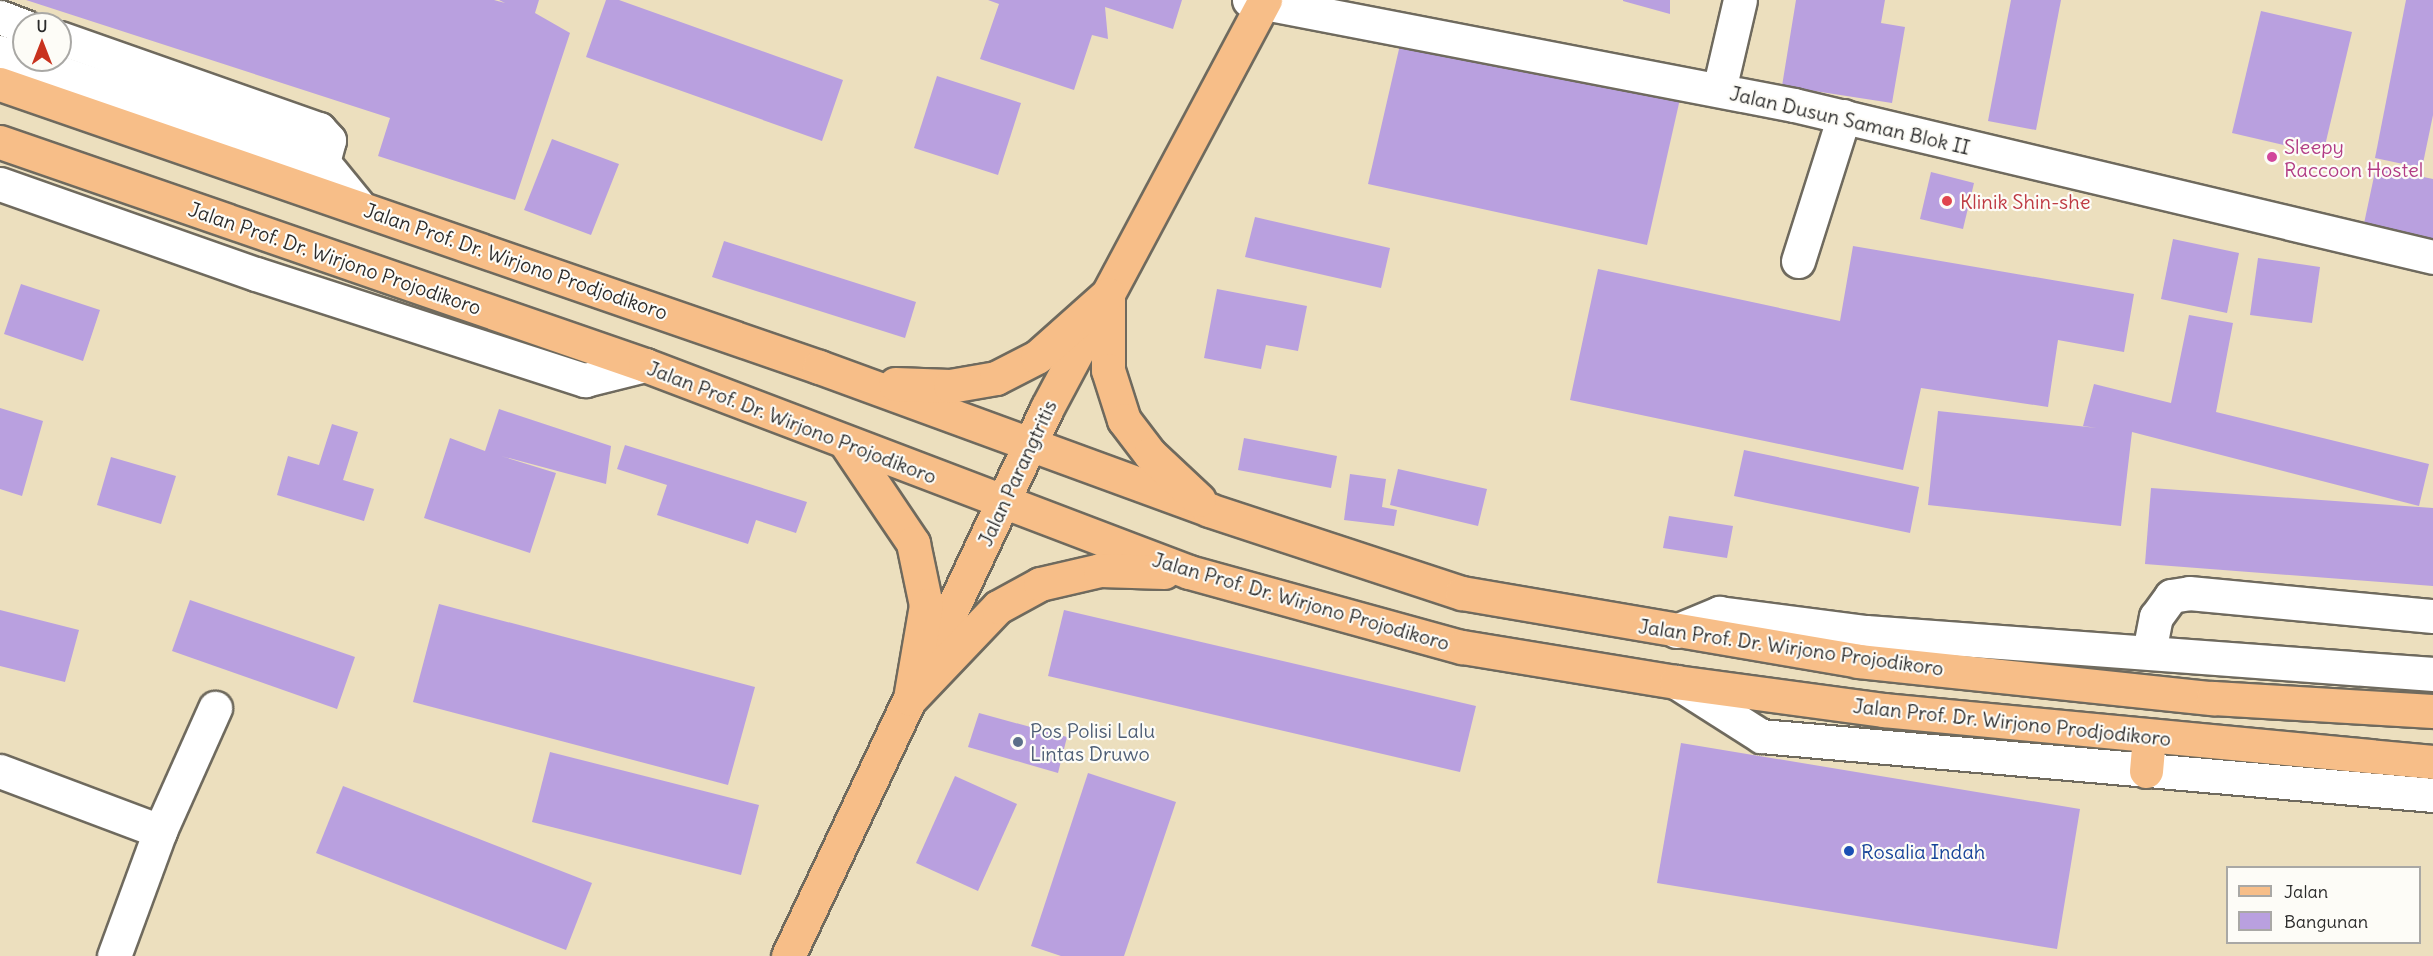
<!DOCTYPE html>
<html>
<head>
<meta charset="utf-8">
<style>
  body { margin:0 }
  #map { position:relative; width:2433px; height:956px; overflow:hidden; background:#ecdfbe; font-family:Delius,sans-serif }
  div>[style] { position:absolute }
  .building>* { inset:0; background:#b9a0df }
  .roads { filter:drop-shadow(2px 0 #6f6a5e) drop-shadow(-2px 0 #6f6a5e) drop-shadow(0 2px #6f6a5e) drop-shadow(0 -2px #6f6a5e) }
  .minor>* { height:33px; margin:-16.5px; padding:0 16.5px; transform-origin:16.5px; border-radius:16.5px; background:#fff }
  .major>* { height:33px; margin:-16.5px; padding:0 16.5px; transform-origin:16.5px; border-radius:16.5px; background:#f7be88 }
  .highway>* { height:33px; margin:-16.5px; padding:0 16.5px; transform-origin:16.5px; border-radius:16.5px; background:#f7be88 }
  .dots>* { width:16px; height:16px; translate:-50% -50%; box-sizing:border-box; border:3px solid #fdfcf7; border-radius:50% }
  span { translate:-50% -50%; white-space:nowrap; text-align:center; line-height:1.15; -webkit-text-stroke:4.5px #fdfcf7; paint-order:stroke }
  .street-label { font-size:20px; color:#2b2b2b }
  .hotel-label { font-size:20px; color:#b23c85 }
  .left { translate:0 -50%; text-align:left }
  .health-label { font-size:20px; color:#be3a42 }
  .service-label { font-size:20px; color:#4e5e75 }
  .transit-label { font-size:20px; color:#164399 }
  .legend { position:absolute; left:2226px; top:866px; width:195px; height:78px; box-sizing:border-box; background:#fdfcf7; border:2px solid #a9a8a5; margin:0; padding:8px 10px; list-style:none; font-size:18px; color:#2b2b2b }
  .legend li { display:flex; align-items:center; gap:12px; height:30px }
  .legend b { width:30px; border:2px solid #a9a8a5 }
  .north { position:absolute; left:12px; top:12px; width:60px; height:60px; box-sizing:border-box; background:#fdfcf7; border:2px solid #a9a8a5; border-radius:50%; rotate:0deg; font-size:16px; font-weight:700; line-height:24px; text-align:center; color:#2b2b2b }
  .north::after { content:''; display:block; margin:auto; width:21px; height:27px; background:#c8321e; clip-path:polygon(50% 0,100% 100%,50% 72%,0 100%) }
</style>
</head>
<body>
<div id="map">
  <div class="building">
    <div style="clip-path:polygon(26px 0,494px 0,505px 3px,499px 0,539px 0,535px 13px,570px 33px,515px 200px,378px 156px,390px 118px)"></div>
    <div style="clip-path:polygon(606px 0,619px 0,843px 80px,822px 141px,586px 57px)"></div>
    <div style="clip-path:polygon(988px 0,1182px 0,1173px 29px,1105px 7px,1108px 39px,1092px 35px,1074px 90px,980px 59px,999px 4px)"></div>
    <div style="clip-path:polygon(1623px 0,1670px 0,1670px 14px,1623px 1px)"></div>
    <div style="clip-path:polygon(1796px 0,1885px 0,1881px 23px,1905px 27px,1892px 103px,1782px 86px)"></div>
    <div style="clip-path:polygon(2011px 0,2061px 0,2036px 130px,1988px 121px)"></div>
    <div style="clip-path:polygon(2406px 0,2433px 0,2433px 115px,2422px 168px,2375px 158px)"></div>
    <div style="clip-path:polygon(2261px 11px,2352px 32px,2323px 154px,2232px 133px)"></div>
    <div style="clip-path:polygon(1402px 36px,1682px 90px,1647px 245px,1368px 184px)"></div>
    <div style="clip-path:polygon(937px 76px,1021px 103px,998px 175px,914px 148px)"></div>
    <div style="clip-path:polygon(552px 139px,619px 164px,591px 235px,524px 210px)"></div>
    <div style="clip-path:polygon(2376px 167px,2433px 179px,2433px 248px,2362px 233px)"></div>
    <div style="clip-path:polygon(1931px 172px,1974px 183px,1963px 229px,1920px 219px)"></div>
    <div style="clip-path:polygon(1255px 217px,1390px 248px,1381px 288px,1245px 257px)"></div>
    <div style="clip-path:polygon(2173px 239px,2239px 253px,2227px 313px,2161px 299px)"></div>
    <div style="clip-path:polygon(724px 241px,916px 302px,905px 338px,712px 277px)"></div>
    <div style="clip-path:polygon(1853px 246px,2134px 294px,2124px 352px,2058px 340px,2048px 407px,1921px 388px,1903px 470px,1570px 400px,1598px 269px,1840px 321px)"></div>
    <div style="clip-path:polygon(2258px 258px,2320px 267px,2312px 323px,2250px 315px)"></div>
    <div style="clip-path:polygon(21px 284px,100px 310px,83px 361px,4px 334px)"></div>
    <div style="clip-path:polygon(1217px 289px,1307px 306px,1298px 351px,1266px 345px,1261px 369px,1204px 358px)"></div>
    <div style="clip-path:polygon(2189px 315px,2233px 323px,2216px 412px,2429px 464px,2419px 506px,2132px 432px,2121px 526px,1928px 505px,1938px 411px,2097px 428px,2083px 426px,2094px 384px,2171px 403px)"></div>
    <div style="clip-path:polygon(0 408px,43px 421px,22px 496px,0 489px)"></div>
    <div style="clip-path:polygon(499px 409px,611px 446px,606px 484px,501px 456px,556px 473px,530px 553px,424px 518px,450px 438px,485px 451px)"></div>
    <div style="clip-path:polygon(332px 424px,358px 432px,343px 480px,374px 489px,364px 521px,277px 495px,288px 456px,319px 465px)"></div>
    <div style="clip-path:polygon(1244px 438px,1337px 456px,1331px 488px,1238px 470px)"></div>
    <div style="clip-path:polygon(625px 445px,807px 502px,796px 533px,756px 520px,748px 544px,657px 515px,667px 485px,617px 469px)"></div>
    <div style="clip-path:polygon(1744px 450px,1919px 487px,1910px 533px,1734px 496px)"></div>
    <div style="clip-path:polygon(111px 457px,176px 476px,161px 524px,97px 505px)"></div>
    <div style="clip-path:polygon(1398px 469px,1487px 489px,1478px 526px,1390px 505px)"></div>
    <div style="clip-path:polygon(1350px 474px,1386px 479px,1382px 507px,1397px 510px,1394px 526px,1344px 520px)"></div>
    <div style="clip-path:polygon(2151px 488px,2433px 508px,2433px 586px,2145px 564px)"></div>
    <div style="clip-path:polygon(1669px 516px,1733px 526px,1727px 558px,1663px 548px)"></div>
    <div style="clip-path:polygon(190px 600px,355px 657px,337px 709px,172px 651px)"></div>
    <div style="clip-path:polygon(439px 604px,755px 687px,728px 785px,413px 702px)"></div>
    <div style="clip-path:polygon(0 610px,79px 630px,65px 682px,0 666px)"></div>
    <div style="clip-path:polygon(1064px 610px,1476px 706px,1460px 772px,1048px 676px)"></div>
    <div style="clip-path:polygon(979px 713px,1067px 737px,1058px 773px,968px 747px)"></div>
    <div style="clip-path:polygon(1681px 743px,2080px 809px,2057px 949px,1657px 883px)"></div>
    <div style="clip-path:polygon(550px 752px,759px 805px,741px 875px,532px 822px)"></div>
    <div style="clip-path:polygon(1088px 773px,1176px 802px,1124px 956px,1061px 956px,1031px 946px)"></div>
    <div style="clip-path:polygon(955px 776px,1017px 804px,978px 891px,916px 863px)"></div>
    <div style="clip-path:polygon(343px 786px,592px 883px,566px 950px,316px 853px)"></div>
  </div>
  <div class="roads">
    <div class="minor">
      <div style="left:1249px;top:0;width:555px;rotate:10.91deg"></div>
      <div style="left:1794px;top:105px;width:657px;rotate:13.38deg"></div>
      <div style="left:0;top:17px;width:26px;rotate:21deg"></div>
      <div style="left:60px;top:38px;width:275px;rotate:19.4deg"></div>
      <div style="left:319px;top:129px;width:15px;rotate:48deg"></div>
      <div style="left:329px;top:140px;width:23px;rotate:105deg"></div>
      <div style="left:0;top:52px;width:341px;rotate:18.8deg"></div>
      <div style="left:323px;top:162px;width:57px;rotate:50.7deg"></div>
      <div style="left:1719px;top:90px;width:92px;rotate:-76.9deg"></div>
      <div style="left:0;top:184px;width:271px;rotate:19.4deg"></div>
      <div style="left:256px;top:274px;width:346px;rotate:17.9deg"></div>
      <div style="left:585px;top:380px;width:62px;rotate:-14deg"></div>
      <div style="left:1798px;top:261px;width:152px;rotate:-72.4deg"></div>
      <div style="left:1676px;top:631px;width:47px;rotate:-22.7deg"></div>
      <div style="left:1719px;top:613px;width:148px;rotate:7.4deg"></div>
      <div style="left:1866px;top:632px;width:569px;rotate:4.24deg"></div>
      <div style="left:2149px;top:652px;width:36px;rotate:-79deg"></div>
      <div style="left:2156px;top:617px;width:26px;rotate:-54deg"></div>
      <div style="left:2171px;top:596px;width:18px;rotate:-9deg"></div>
      <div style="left:2189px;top:593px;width:245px;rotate:5.4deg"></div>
      <div style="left:1676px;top:682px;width:101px;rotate:32.4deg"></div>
      <div style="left:1761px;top:736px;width:675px;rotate:5.02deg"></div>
      <div style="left:0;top:771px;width:171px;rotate:20.6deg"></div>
      <div style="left:114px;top:956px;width:133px;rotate:-69.8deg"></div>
      <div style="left:160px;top:831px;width:135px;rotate:-65.9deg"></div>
    </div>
    <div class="major">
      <div style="left:788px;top:956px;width:606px;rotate:-64.7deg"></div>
      <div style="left:1047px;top:408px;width:463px;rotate:-61.9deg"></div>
    </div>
    <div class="highway">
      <div style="left:0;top:84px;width:867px;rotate:19.06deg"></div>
      <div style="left:819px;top:367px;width:415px;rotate:20.1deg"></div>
      <div style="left:1209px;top:510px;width:266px;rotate:18.2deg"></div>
      <div style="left:1462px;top:593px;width:402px;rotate:9.7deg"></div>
      <div style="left:1858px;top:661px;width:357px;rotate:6deg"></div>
      <div style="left:2213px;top:698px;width:220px;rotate:3.4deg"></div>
      <div style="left:0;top:142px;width:682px;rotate:19.07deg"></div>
      <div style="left:645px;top:365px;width:582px;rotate:20.83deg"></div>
      <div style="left:1189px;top:572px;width:283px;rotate:15.4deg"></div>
      <div style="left:1462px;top:647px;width:217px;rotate:9.3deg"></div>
      <div style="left:1676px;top:682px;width:209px;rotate:7.7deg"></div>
      <div style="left:1883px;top:710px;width:552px;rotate:5.4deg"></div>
      <div style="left:1108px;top:294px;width:76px;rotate:90deg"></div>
      <div style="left:1108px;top:370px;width:52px;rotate:72.3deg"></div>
      <div style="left:1124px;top:420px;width:43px;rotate:52.6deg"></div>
      <div style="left:1150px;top:454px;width:67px;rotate:43.2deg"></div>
      <div style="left:895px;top:384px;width:55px;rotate:2.1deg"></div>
      <div style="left:950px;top:386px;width:47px;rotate:-9.9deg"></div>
      <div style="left:996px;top:378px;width:46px;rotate:-27.1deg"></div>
      <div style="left:1037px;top:357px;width:95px;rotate:-41.6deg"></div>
      <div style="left:845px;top:442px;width:122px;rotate:56deg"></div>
      <div style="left:913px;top:543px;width:63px;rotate:78.2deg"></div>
      <div style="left:926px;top:605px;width:95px;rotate:99.7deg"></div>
      <div style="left:910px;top:699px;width:127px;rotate:-46.3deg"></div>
      <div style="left:998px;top:607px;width:48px;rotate:-28.7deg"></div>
      <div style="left:1040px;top:584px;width:62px;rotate:-13.1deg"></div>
      <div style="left:1100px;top:570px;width:64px;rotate:1.8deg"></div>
      <div style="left:2146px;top:771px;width:34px;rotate:-85deg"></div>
    </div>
  </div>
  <div class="dots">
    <div style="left:2272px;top:157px;background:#d1479c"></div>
    <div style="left:1947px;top:201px;background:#e0444e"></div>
    <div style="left:1018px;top:742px;background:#5c6f8a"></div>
    <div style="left:1849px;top:851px;background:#1a4fb4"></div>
  </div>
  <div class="street-label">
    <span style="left:1850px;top:120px;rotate:13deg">Jalan Dusun Saman Blok II</span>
    <span style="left:335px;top:258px;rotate:19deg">Jalan Prof. Dr. Wirjono Projodikoro</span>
    <span style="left:516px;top:261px;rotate:19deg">Jalan Prof. Dr. Wirjono Prodjodikoro</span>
    <span style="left:792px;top:422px;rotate:21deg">Jalan Prof. Dr. Wirjono Projodikoro</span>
    <span style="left:1017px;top:473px;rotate:-65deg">Jalan Parangtritis</span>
    <span style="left:1301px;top:601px;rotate:16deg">Jalan Prof. Dr. Wirjono Projodikoro</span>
    <span style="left:1791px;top:647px;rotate:8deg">Jalan Prof. Dr. Wirjono Projodikoro</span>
    <span style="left:2012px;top:722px;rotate:6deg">Jalan Prof. Dr. Wirjono Prodjodikoro</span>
  </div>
  <div class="hotel-label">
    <span class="left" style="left:2284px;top:158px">Sleepy<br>Raccoon Hostel</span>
  </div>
  <div class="health-label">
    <span class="left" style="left:1960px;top:201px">Klinik Shin-she</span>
  </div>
  <div class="service-label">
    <span class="left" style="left:1030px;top:742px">Pos Polisi Lalu<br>Lintas Druwo</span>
  </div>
  <div class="transit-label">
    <span class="left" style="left:1861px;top:851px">Rosalia Indah</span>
  </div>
  <ul class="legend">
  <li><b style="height:8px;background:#f7be88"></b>Jalan</li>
  <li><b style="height:16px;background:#b9a0df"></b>Bangunan</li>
  </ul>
  <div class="north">U</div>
</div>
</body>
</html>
